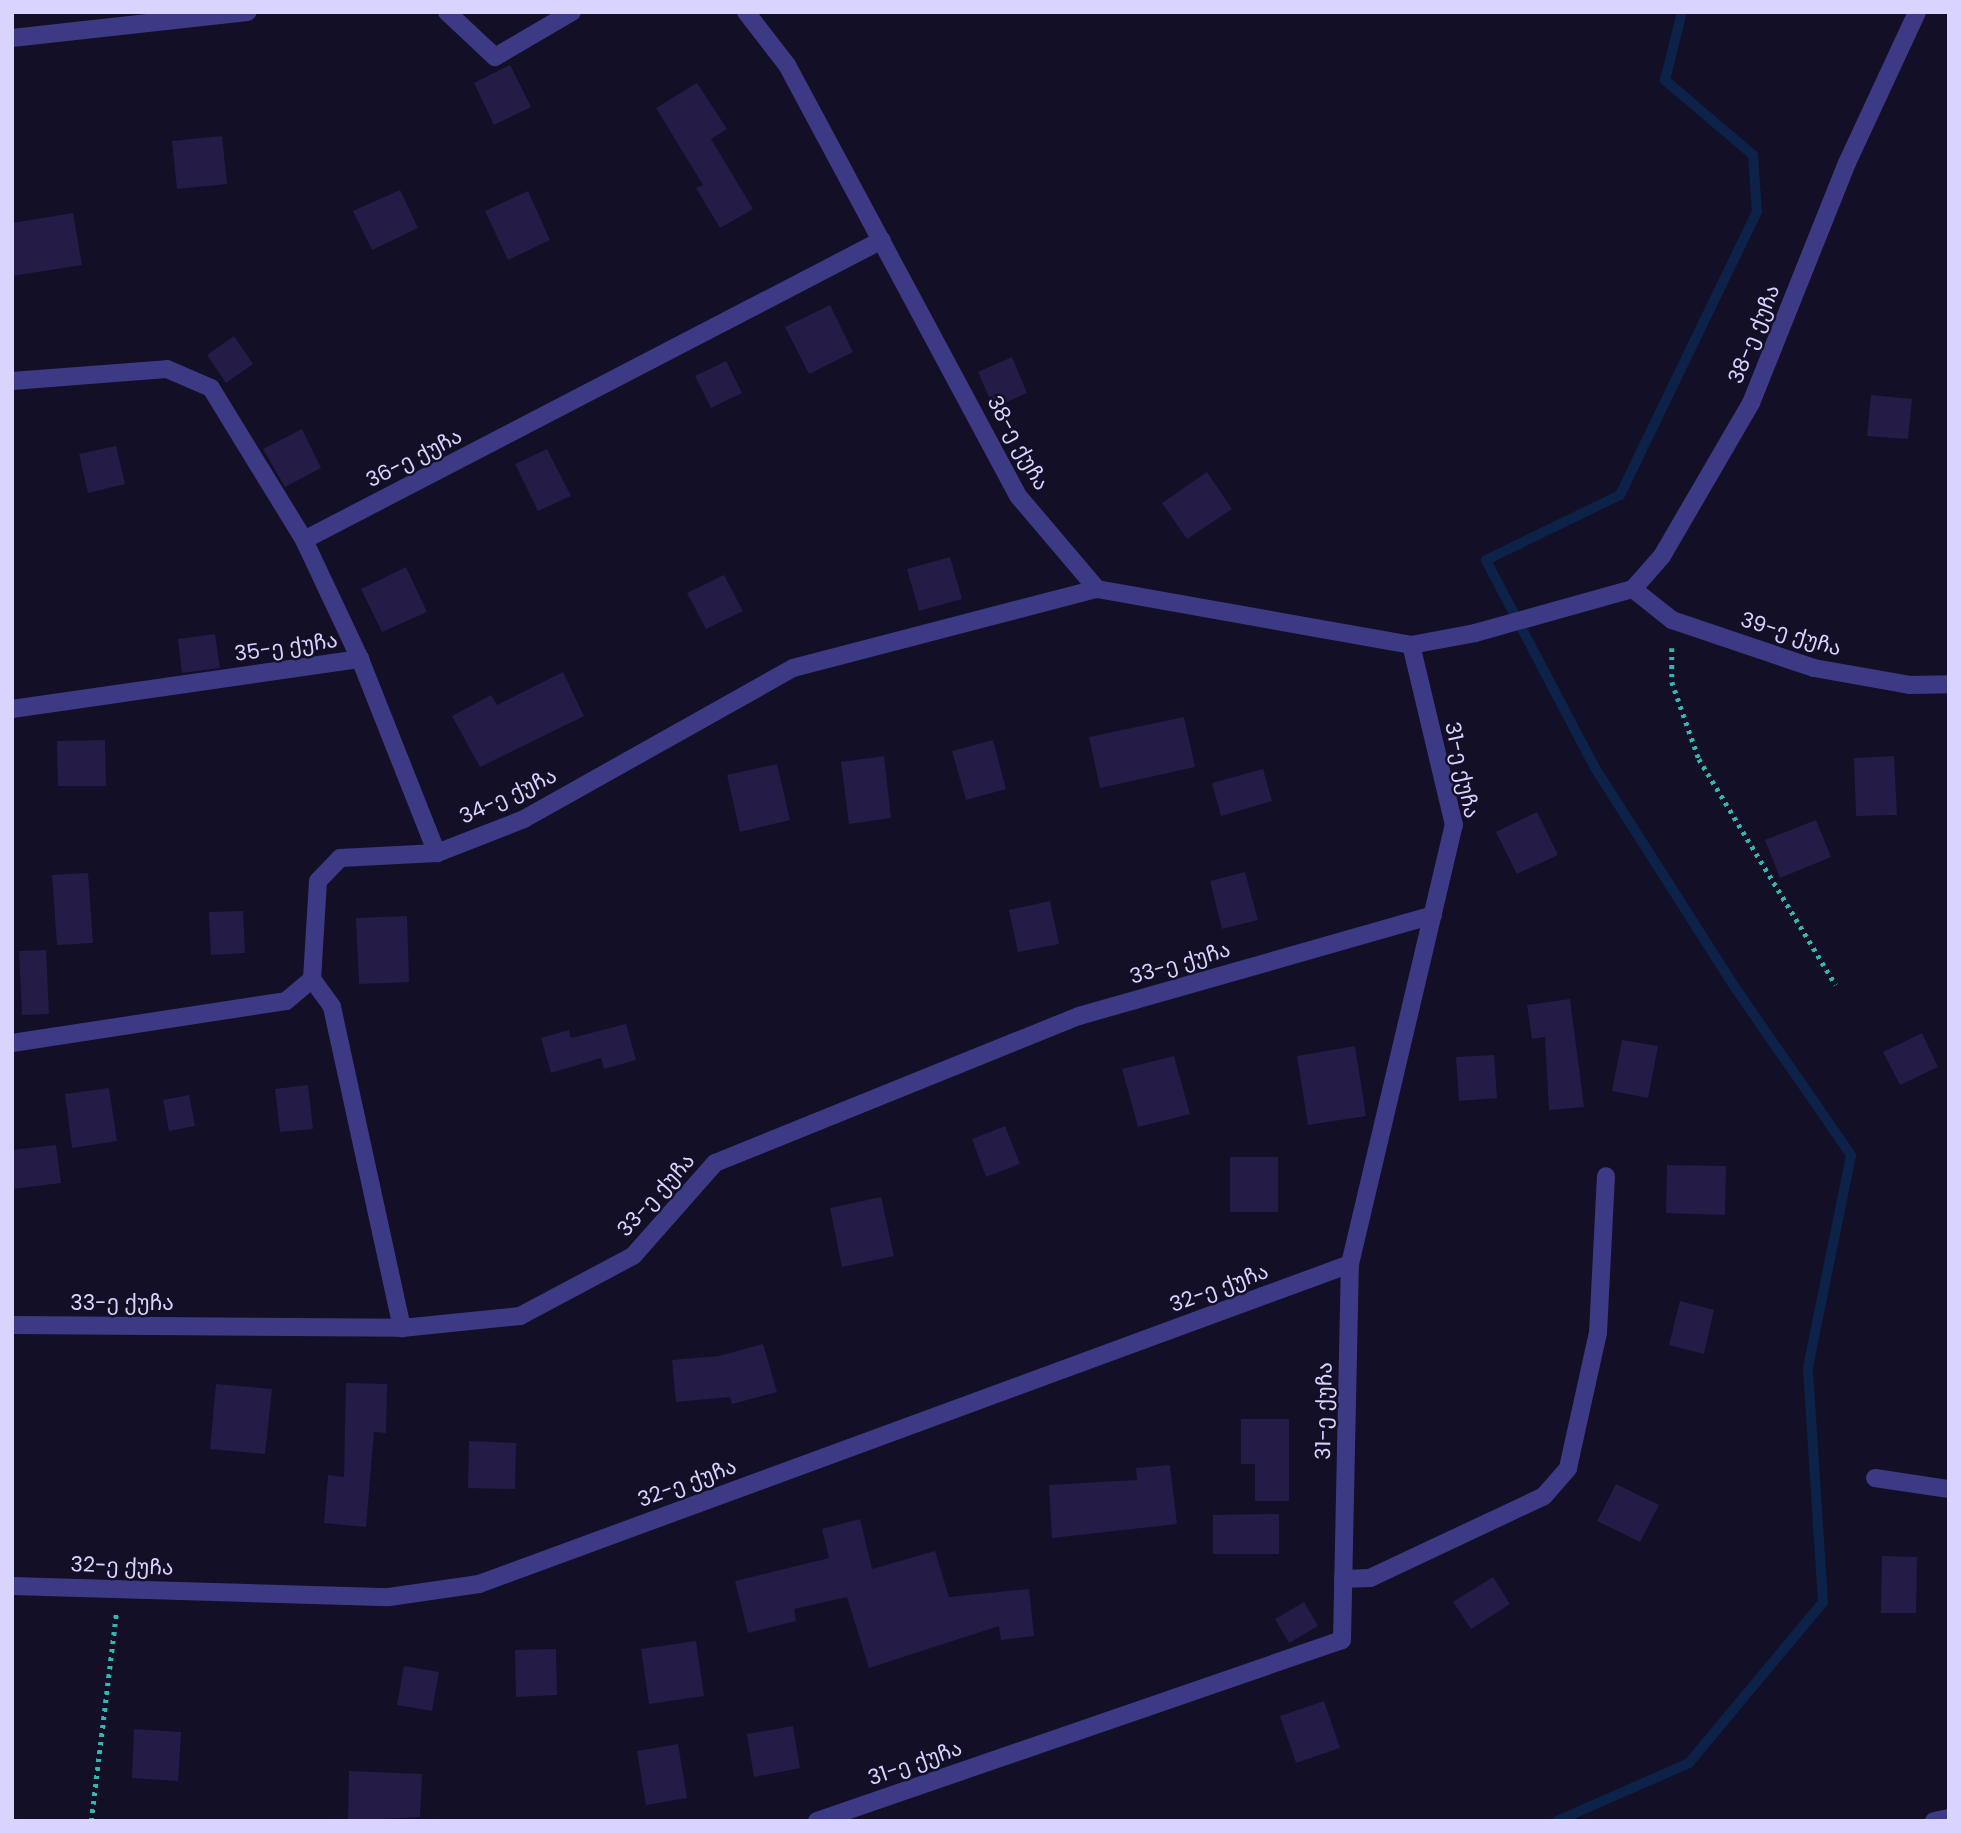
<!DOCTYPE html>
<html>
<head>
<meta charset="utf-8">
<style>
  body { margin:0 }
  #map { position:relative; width:1961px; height:1833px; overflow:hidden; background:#130f26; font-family:Poppins,"Noto Sans Georgian",sans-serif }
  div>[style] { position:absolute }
  .stream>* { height:10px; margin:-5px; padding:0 5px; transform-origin:5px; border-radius:5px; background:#0c2248 }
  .building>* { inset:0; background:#241b47 }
  .path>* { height:4.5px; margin-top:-2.25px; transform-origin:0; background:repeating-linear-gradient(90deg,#2fb8b0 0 3.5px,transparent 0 8.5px) }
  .minor>* { height:18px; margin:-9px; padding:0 9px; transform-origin:9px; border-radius:9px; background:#3d3a85 }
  span { translate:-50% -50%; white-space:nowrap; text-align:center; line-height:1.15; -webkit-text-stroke:5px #130f26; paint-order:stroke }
  .street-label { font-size:21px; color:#d9d4ff }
  .frame { position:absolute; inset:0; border:14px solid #d9d4ff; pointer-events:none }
</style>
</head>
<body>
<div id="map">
  <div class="stream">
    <div style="left:1557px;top:1821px;width:144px;rotate:-23.7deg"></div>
    <div style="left:1689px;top:1763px;width:209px;rotate:-50.2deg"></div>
    <div style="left:1823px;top:1602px;width:235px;rotate:-93.7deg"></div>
    <div style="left:1808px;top:1367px;width:216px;rotate:-78.5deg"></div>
    <div style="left:1851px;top:1155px;width:206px;rotate:-124.7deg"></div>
    <div style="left:1734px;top:986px;width:259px;rotate:-122.5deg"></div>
    <div style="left:1595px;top:768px;width:235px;rotate:-117.7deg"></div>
    <div style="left:1486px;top:560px;width:149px;rotate:-25.9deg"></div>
    <div style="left:1620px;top:495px;width:314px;rotate:-64.2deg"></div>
    <div style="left:1757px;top:212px;width:57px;rotate:-94deg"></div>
    <div style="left:1753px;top:155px;width:116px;rotate:-139.6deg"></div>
    <div style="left:1665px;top:80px;width:70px;rotate:-76deg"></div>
  </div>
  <div class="building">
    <div style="clip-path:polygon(510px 65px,531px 107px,494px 125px,474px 83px)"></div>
    <div style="clip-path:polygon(697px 83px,727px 129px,711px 139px,753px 209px,720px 228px,696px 188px,703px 185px,656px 108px)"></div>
    <div style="clip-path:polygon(222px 136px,227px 184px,177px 189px,172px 141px)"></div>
    <div style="clip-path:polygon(400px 190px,418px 228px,372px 250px,353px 211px)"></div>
    <div style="clip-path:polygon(528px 191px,550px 240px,508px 260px,485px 211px)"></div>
    <div style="clip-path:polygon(73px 213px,82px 265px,12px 276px,12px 223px)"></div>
    <div style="clip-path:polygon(830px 305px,853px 352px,809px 374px,785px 327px)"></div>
    <div style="clip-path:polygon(234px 336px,253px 364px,226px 383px,207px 355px)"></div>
    <div style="clip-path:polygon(1012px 357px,1027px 393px,994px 408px,978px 372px)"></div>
    <div style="clip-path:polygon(726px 361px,742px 393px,711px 408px,695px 376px)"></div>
    <div style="clip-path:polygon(1871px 395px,1912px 399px,1908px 439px,1867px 436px)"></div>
    <div style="clip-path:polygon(302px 429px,321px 468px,285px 487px,263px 449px)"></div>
    <div style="clip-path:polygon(116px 446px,125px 484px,88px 493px,79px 454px)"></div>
    <div style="clip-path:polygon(547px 449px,571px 496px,538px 511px,515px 464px)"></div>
    <div style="clip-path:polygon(1207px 472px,1232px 509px,1187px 539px,1162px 503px)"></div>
    <div style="clip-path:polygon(950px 557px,962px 599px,919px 611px,907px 569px)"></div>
    <div style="clip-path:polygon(406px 567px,427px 612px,382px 632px,361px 589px)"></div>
    <div style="clip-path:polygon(724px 575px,743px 611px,706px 629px,687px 593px)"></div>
    <div style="clip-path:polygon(215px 634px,220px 668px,182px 673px,178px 639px)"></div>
    <div style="clip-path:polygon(563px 672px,584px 716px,480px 767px,452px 716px,491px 695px,497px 705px)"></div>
    <div style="clip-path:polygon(1184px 717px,1195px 767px,1100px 788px,1089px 737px)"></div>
    <div style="clip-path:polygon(105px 740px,106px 786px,58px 786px,57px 741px)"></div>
    <div style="clip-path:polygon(993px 740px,1006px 789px,966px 800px,952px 751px)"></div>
    <div style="clip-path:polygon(884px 756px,891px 818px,849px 824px,841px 762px)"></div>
    <div style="clip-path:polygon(1894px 756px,1897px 815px,1856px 816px,1854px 758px)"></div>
    <div style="clip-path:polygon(777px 764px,790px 820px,740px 832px,727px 775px)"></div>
    <div style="clip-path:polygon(1263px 769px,1272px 801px,1221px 816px,1212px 783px)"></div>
    <div style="clip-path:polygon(1537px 812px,1558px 855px,1517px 874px,1496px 832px)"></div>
    <div style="clip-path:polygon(1816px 820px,1831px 857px,1780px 878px,1765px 840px)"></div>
    <div style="clip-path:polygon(1245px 872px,1258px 920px,1222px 929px,1210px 881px)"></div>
    <div style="clip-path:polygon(88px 873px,93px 943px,57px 945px,52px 875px)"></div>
    <div style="clip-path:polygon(1050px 901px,1059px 944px,1018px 952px,1009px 910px)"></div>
    <div style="clip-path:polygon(243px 911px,245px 953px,211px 955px,209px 912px)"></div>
    <div style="clip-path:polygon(407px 916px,409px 982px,359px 984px,356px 918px)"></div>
    <div style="clip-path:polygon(46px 950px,49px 1014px,22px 1015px,19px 951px)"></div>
    <div style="clip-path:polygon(1570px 999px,1584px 1107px,1549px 1110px,1545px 1037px,1532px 1039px,1527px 1005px)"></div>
    <div style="clip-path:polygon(626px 1024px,636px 1060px,604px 1069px,601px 1058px,551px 1073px,541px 1038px,569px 1030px,571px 1038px)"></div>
    <div style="clip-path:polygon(1922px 1033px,1938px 1067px,1900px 1085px,1883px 1052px)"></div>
    <div style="clip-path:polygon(1622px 1040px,1658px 1046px,1648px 1098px,1612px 1091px)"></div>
    <div style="clip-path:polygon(1355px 1046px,1366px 1116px,1308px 1125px,1297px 1056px)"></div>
    <div style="clip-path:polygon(1494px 1055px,1497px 1098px,1459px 1101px,1456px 1057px)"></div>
    <div style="clip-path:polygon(1174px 1056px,1190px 1114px,1138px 1127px,1122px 1069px)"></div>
    <div style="clip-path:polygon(308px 1085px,313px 1129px,280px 1132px,275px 1089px)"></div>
    <div style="clip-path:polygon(109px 1088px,117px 1141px,72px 1148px,65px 1094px)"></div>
    <div style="clip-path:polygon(189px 1095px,195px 1126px,169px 1131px,163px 1100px)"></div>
    <div style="clip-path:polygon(1005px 1126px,1020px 1164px,986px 1177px,972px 1139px)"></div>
    <div style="clip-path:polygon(56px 1145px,61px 1183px,12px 1189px,12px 1150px)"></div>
    <div style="clip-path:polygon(1230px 1157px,1278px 1157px,1278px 1212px,1230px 1212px)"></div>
    <div style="clip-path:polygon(1667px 1165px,1726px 1166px,1725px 1215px,1666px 1213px)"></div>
    <div style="clip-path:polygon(881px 1197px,894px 1256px,842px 1267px,830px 1208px)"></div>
    <div style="clip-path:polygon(1680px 1301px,1714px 1310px,1704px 1354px,1669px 1345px)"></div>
    <div style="clip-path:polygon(763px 1344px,777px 1392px,732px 1404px,730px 1397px,676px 1402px,672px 1360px,719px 1356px)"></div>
    <div style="clip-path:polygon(346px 1383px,387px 1384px,386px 1433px,374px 1432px,366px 1527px,324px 1523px,328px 1475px,344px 1477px)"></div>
    <div style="clip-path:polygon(216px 1384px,272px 1389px,265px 1454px,210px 1449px)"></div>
    <div style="clip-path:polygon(1241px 1419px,1289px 1419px,1289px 1501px,1255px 1501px,1255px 1464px,1241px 1464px)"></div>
    <div style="clip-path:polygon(469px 1441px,516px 1443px,515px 1489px,468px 1488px)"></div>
    <div style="clip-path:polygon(1170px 1465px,1177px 1524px,1052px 1538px,1049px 1485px,1137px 1480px,1136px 1468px)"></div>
    <div style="clip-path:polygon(1616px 1484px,1659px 1505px,1640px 1542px,1597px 1521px)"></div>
    <div style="clip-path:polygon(1279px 1514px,1279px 1554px,1213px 1554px,1213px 1515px)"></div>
    <div style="clip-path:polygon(860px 1519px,872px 1569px,935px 1551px,949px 1597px,1029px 1589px,1034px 1636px,1001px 1640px,999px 1626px,869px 1668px,847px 1597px,794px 1609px,796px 1621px,748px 1633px,735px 1581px,829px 1558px,822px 1529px)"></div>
    <div style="clip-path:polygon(1882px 1556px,1917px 1557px,1916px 1613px,1881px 1613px)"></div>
    <div style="clip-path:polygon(1493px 1577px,1510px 1604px,1471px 1629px,1453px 1602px)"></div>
    <div style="clip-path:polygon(1304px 1602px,1318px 1626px,1289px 1643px,1275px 1619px)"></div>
    <div style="clip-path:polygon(696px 1641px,704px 1696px,649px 1704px,641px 1649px)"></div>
    <div style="clip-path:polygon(556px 1649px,557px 1695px,516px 1697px,515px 1650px)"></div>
    <div style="clip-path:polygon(404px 1666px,439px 1672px,432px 1711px,397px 1705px)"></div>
    <div style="clip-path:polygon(1324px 1701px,1340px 1748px,1296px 1763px,1280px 1716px)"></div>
    <div style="clip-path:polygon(793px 1726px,800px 1768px,754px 1777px,747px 1734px)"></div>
    <div style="clip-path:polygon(134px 1729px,181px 1732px,178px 1781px,132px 1778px)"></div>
    <div style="clip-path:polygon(678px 1744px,687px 1798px,646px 1805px,637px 1751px)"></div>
    <div style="clip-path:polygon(349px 1771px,422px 1774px,420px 1817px,348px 1821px)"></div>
  </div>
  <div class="path">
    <div style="left:1672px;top:648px;width:34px;rotate:90deg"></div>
    <div style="left:1672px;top:682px;width:82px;rotate:70.7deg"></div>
    <div style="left:1699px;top:759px;width:264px;rotate:58.8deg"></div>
    <div style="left:91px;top:1821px;width:209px;rotate:-83.1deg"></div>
  </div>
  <div class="minor">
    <div style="left:447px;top:12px;width:66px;rotate:43.2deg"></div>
    <div style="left:495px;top:57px;width:89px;rotate:-30.3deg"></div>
    <div style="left:746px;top:12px;width:67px;rotate:52.3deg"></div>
    <div style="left:787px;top:65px;width:490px;rotate:61.8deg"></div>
    <div style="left:1019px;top:497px;width:121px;rotate:49.7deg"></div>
    <div style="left:1097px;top:589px;width:319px;rotate:10.1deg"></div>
    <div style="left:1411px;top:645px;width:65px;rotate:-10.6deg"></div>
    <div style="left:1475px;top:633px;width:164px;rotate:-15.6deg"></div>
    <div style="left:1633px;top:589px;width:44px;rotate:-48.7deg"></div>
    <div style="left:1662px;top:556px;width:177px;rotate:-59.8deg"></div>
    <div style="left:1751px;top:403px;width:258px;rotate:-68.2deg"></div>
    <div style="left:1847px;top:163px;width:166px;rotate:-65.1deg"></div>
    <div style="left:12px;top:38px;width:237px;rotate:-6.3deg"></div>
    <div style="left:12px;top:381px;width:155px;rotate:-4.4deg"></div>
    <div style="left:167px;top:369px;width:48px;rotate:23.4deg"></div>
    <div style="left:211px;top:388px;width:178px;rotate:58.5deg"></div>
    <div style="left:304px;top:540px;width:132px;rotate:64.8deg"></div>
    <div style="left:304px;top:540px;width:651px;rotate:-27.43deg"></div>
    <div style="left:1633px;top:589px;width:50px;rotate:38.5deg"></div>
    <div style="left:1672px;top:620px;width:150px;rotate:18.7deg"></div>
    <div style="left:1814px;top:668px;width:97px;rotate:10deg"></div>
    <div style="left:1910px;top:685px;width:39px;rotate:-1deg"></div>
    <div style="left:12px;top:709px;width:352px;rotate:-8.2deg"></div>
    <div style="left:360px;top:659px;width:209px;rotate:68.4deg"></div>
    <div style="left:312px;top:979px;width:34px;rotate:54deg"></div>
    <div style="left:332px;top:1007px;width:329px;rotate:77.7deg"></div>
    <div style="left:12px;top:1043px;width:277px;rotate:-8.7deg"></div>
    <div style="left:286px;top:1001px;width:34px;rotate:-40deg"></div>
    <div style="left:312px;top:979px;width:98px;rotate:-86.5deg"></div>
    <div style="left:318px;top:881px;width:32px;rotate:-46deg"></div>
    <div style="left:340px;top:858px;width:97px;rotate:-3deg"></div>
    <div style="left:437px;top:853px;width:93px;rotate:-21.3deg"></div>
    <div style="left:524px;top:819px;width:308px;rotate:-29.3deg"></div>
    <div style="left:793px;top:668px;width:314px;rotate:-14.6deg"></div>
    <div style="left:12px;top:1325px;width:390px;rotate:0.4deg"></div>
    <div style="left:402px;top:1328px;width:119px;rotate:-5.8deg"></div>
    <div style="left:520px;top:1316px;width:128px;rotate:-28deg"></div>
    <div style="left:633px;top:1256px;width:124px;rotate:-48.6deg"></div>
    <div style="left:715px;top:1163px;width:393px;rotate:-22deg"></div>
    <div style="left:1079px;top:1016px;width:368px;rotate:-15.9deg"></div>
    <div style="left:1875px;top:1478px;width:75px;rotate:8.5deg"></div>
    <div style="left:1343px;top:1579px;width:27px;rotate:-2deg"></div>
    <div style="left:1370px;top:1578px;width:192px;rotate:-25.2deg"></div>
    <div style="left:1544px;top:1496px;width:37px;rotate:-49deg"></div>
    <div style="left:1568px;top:1468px;width:138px;rotate:-77.5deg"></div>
    <div style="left:1598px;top:1333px;width:157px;rotate:-87.1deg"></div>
    <div style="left:12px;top:1586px;width:377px;rotate:1.7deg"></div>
    <div style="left:389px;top:1597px;width:91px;rotate:-8.2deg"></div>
    <div style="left:479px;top:1584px;width:928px;rotate:-20.17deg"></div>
    <div style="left:817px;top:1821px;width:555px;rotate:-19.02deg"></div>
    <div style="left:1342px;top:1640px;width:376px;rotate:-88.8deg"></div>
    <div style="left:1350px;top:1264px;width:451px;rotate:-76.7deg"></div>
    <div style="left:1454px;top:825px;width:185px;rotate:-103.4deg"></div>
    <div style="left:1934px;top:1821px;width:15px;rotate:-11deg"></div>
  </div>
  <div class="street-label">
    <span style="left:1754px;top:334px;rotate:-68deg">38-ე ქუჩა</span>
    <span style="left:1018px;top:443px;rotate:61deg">38-ე ქუჩა</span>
    <span style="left:414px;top:458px;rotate:-27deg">36-ე ქუჩა</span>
    <span style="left:1791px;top:634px;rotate:17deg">39-ე ქუჩა</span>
    <span style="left:286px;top:647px;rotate:-8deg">35-ე ქუჩა</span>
    <span style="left:1462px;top:770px;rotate:78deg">31-ე ქუჩა</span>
    <span style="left:508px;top:796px;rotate:-25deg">34-ე ქუჩა</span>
    <span style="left:1180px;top:963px;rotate:-16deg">33-ე ქუჩა</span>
    <span style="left:656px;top:1195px;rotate:-48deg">33-ე ქუჩა</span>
    <span style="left:1219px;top:1288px;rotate:-20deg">32-ე ქუჩა</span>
    <span style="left:122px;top:1303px">33-ე ქუჩა</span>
    <span style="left:1324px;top:1411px;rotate:-89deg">31-ე ქუჩა</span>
    <span style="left:687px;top:1483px;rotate:-20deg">32-ე ქუჩა</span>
    <span style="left:122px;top:1566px;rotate:2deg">32-ე ქუჩა</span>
    <span style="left:915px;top:1763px;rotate:-19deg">31-ე ქუჩა</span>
  </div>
  <div class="frame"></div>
</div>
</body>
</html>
